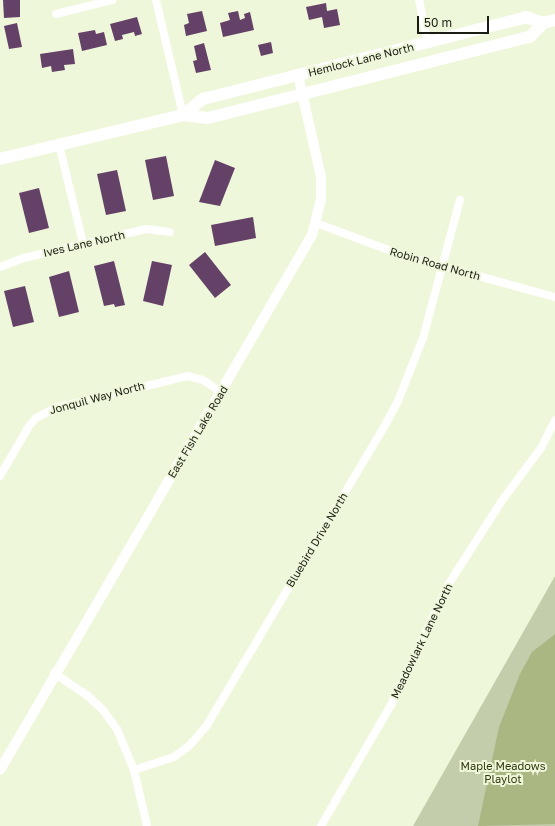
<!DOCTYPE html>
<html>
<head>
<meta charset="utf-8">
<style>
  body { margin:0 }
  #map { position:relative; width:555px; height:826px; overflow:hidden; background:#eff7db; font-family:"Golos Text",sans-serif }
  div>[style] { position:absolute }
  .green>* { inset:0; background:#c4cdab }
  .water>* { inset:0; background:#aab782 }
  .building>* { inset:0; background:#644166 }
  .minor>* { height:8px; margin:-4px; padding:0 4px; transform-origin:4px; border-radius:4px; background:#fff }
  .tertiary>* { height:10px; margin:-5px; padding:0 5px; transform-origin:5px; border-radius:5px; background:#fff }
  .secondary>* { height:12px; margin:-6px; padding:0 6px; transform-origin:6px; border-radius:6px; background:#fff }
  span { translate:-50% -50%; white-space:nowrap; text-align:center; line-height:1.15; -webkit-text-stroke:4px #eff7db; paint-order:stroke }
  .street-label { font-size:11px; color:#1a1d13 }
  .park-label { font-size:11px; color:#2f370e }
  .scale { position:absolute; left:417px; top:16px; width:72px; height:18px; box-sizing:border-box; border:2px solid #1a1d13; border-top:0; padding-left:5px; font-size:12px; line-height:14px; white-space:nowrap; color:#1a1d13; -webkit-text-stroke:3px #eff7db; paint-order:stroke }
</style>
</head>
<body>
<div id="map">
  <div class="green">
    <div style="clip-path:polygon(555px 576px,555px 826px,413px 826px)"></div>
  </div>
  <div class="water">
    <div style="clip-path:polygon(555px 634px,555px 824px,478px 826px,499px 727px,520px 674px,532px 652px)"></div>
  </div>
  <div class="building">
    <div style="clip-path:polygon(3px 0,20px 0,20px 17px,4px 18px)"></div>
    <div style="clip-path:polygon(326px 3px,327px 11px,337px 9px,340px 25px,324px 28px,322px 17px,309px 20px,306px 7px)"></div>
    <div style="clip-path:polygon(202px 11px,207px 31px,186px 36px,184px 25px,189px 23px,187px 14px)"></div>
    <div style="clip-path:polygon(238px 11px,240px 20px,245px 18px,244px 14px,250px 12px,254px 30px,223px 37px,220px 23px,230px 20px,228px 13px)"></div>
    <div style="clip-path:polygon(137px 17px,142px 34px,135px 36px,134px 32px,122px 35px,123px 39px,115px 41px,110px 24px)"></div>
    <div style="clip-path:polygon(17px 23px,22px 47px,9px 49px,4px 26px)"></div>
    <div style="clip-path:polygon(95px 30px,96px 34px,104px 32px,107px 45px,82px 51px,78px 33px)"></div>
    <div style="clip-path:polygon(271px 42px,273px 53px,261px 56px,258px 45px)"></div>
    <div style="clip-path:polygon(204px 43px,211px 70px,196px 73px,193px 61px,197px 60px,194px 46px)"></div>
    <div style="clip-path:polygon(73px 49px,75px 64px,64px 65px,65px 70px,52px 72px,51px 66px,42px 68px,40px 54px)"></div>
    <div style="clip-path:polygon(166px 156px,174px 196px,153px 200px,145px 160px)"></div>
    <div style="clip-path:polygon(215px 160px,235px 168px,220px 206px,199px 202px)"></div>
    <div style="clip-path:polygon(117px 170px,126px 211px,106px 215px,97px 174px)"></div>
    <div style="clip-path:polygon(39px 188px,49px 228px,29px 233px,19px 193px)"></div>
    <div style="clip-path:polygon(253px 217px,256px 238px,215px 246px,211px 225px)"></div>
    <div style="clip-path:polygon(205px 252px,231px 285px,215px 298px,189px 265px)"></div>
    <div style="clip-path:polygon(114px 261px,125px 305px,115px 307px,114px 304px,104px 306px,94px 266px)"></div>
    <div style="clip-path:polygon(152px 261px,172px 265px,163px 306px,143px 301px)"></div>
    <div style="clip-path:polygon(69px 271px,79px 312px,59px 317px,49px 277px)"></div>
    <div style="clip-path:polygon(25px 286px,34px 322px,13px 327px,4px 291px)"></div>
  </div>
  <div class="minor">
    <div style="left:156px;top:0;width:118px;rotate:76.8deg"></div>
    <div style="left:419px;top:0;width:44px;rotate:78.2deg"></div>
    <div style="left:56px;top:14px;width:58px;rotate:-14deg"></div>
    <div style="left:59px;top:145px;width:101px;rotate:76.2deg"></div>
    <div style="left:316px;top:223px;width:92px;rotate:20.4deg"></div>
    <div style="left:402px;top:255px;width:159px;rotate:15.4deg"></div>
    <div style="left:0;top:267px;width:26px;rotate:-21deg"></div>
    <div style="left:24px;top:258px;width:125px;rotate:-13.4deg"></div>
    <div style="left:146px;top:229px;width:24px;rotate:7deg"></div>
    <div style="left:0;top:476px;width:58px;rotate:-59.9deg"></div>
    <div style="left:29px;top:426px;width:11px;rotate:-49deg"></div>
    <div style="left:36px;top:418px;width:21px;rotate:-28deg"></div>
    <div style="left:55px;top:408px;width:136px;rotate:-13.6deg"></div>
    <div style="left:187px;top:376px;width:16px;rotate:14deg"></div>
    <div style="left:203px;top:380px;width:23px;rotate:34deg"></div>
    <div style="left:54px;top:673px;width:40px;rotate:34deg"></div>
    <div style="left:87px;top:695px;width:22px;rotate:43deg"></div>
    <div style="left:103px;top:710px;width:24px;rotate:54deg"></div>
    <div style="left:117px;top:729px;width:44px;rotate:67.5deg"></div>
    <div style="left:134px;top:770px;width:57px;rotate:76.9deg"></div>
    <div style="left:134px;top:770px;width:42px;rotate:-18deg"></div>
    <div style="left:174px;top:757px;width:19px;rotate:-36deg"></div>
    <div style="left:189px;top:746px;width:28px;rotate:-49deg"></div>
    <div style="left:207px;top:725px;width:351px;rotate:-59.3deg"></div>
    <div style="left:386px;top:423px;width:25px;rotate:-61deg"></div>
    <div style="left:398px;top:401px;width:68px;rotate:-68.4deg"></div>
    <div style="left:423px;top:338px;width:143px;rotate:-75deg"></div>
    <div style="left:321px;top:826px;width:140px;rotate:-60deg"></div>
    <div style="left:391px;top:705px;width:133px;rotate:-64.6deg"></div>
    <div style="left:448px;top:585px;width:98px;rotate:-57.4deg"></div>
    <div style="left:501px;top:502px;width:67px;rotate:-53.5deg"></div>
    <div style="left:541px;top:448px;width:31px;rotate:-63deg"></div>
  </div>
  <div class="tertiary">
    <div style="left:0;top:770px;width:619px;rotate:-59.75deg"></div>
    <div style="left:312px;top:235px;width:36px;rotate:-76deg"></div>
    <div style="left:321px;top:200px;width:23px;rotate:-90deg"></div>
    <div style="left:321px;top:177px;width:105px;rotate:-102.7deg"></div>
  </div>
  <div class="secondary">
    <div style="left:183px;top:115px;width:26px;rotate:-39deg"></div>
    <div style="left:203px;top:99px;width:333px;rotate:-14.2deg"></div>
    <div style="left:526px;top:17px;width:18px;rotate:19deg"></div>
    <div style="left:0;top:159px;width:188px;rotate:-13.5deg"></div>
    <div style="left:183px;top:115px;width:25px;rotate:7deg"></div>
    <div style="left:208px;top:118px;width:333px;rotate:-14.2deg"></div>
    <div style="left:531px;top:36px;width:18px;rotate:-47deg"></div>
    <div style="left:543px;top:23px;width:12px;rotate:-14deg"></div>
  </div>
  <div class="street-label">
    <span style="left:361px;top:60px;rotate:-14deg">Hemlock Lane North</span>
    <span style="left:84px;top:244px;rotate:-13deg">Ives Lane North</span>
    <span style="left:435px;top:264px;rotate:16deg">Robin Road North</span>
    <span style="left:97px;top:398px;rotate:-15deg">Jonquil Way North</span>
    <span style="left:198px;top:432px;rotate:-59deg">East Fish Lake Road</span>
    <span style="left:317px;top:540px;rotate:-59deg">Bluebird Drive North</span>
    <span style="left:422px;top:641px;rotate:-64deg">Meadowlark Lane North</span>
  </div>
  <div class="park-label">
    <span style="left:503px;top:773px">Maple Meadows<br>Playlot</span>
  </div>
  <div class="scale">50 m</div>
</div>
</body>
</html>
